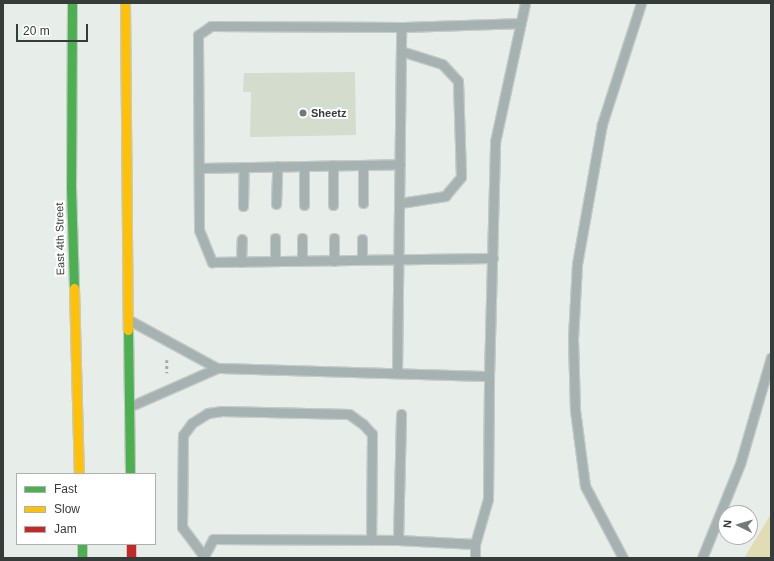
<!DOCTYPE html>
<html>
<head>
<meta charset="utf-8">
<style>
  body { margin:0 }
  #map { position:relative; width:774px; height:561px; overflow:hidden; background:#e7eeea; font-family:Arial,sans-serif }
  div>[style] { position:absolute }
  .green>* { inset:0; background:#e2dcb5 }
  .building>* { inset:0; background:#d3dccd }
  .path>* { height:2.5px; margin-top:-1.25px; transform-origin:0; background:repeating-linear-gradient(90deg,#a2aca9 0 3px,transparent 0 6px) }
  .roads { filter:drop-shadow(1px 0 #c4cac7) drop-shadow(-1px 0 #c4cac7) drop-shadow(0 1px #c4cac7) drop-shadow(0 -1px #c4cac7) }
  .lane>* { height:9px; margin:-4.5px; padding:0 4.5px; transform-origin:4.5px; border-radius:4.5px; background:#a6b2b1 }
  .fast>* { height:9px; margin:-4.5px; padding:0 4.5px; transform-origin:4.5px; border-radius:4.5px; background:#4caf50 }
  .slow>* { height:9px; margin:-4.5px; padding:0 4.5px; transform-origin:4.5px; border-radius:4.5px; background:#ffc107 }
  .jam>* { height:9px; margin:-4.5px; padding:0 4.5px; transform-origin:4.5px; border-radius:4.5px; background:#c62828 }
  .dots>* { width:11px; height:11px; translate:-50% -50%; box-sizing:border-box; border:2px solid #fff; border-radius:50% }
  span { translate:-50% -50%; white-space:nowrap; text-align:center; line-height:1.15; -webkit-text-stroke:4px #fff; paint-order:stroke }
  .poi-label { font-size:11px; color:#363c39; font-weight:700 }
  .left { translate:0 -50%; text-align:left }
  .street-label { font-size:11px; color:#363c39 }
  .frame { position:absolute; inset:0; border:4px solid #363c39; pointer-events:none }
  .legend { position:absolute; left:16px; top:473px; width:140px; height:72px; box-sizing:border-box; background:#fff; border:1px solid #afb1b0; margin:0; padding:5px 7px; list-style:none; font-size:12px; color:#363c39 }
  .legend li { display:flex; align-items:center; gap:8px; height:20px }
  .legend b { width:20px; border:1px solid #afb1b0 }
  .north { position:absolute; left:718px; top:505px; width:40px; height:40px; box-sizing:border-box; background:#fff; border:1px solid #afb1b0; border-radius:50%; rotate:275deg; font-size:11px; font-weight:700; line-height:16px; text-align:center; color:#363c39 }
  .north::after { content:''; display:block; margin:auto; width:14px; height:18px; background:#747a77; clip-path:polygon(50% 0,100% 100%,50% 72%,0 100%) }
  .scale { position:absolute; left:16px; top:24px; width:72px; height:18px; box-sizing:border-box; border:2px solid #363c39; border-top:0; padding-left:5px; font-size:12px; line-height:14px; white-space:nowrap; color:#363c39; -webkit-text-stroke:3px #fff; paint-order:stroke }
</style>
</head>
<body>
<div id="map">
  <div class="green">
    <div style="clip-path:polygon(771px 514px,771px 558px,744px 558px)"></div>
  </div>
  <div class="building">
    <div style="clip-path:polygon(355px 72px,356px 135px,250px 137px,251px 92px,243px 92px,244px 73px)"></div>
  </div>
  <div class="path">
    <div style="left:167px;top:360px;width:13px;rotate:90deg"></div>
  </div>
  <div class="roads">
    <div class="lane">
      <div style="left:401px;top:27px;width:190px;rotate:-179.7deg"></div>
      <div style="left:211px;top:26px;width:16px;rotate:145deg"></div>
      <div style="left:198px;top:35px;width:195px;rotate:89.7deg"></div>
      <div style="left:199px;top:230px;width:35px;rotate:68deg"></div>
      <div style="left:212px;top:262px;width:281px;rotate:-0.8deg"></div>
      <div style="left:363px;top:165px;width:38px;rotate:90deg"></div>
      <div style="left:199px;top:168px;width:201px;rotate:-1.1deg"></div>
      <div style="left:400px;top:203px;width:46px;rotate:-8.8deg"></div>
      <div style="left:445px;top:196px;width:25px;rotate:-50deg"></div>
      <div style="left:461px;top:177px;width:96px;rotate:-91.8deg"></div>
      <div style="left:458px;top:81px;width:23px;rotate:-133deg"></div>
      <div style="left:442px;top:64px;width:43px;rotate:-162.4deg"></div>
      <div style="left:276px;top:204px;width:38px;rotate:-88deg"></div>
      <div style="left:304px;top:205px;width:39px;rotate:-90deg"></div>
      <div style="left:333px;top:205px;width:40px;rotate:-90deg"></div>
      <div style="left:243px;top:206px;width:39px;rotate:-89deg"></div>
      <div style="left:362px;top:239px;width:20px;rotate:90deg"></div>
      <div style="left:275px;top:261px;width:23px;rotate:-90deg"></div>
      <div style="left:302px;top:261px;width:23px;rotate:-90deg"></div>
      <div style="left:334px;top:261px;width:23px;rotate:-90deg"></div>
      <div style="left:241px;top:262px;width:23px;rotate:-88deg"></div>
      <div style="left:129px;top:320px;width:100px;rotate:28.6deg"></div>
      <div style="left:397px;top:372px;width:345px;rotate:-89.3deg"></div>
      <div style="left:401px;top:27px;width:118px;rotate:-1.9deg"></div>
      <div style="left:131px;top:406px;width:94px;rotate:-23.8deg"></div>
      <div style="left:217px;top:368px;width:272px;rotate:1.7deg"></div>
      <div style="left:489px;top:376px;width:234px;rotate:-88.5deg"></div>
      <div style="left:495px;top:142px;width:142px;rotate:-77.8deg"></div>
      <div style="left:398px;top:540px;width:126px;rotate:-88.6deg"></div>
      <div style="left:203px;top:555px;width:35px;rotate:-127deg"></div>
      <div style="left:182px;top:527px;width:92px;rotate:-89.4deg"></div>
      <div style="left:183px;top:435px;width:15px;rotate:-53deg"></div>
      <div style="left:192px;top:423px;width:19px;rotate:-32deg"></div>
      <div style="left:208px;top:413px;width:14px;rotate:-8deg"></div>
      <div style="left:222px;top:411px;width:127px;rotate:1.4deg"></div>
      <div style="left:349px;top:414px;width:17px;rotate:36deg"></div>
      <div style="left:363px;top:424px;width:13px;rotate:48deg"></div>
      <div style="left:372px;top:434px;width:106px;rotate:90.5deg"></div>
      <div style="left:203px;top:558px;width:21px;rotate:-62deg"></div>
      <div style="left:213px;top:539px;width:185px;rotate:0.3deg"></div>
      <div style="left:398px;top:540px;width:77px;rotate:3deg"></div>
      <div style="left:475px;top:558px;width:14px;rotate:-90deg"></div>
      <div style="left:475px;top:544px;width:47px;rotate:-73.9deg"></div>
      <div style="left:488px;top:499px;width:123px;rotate:-89.5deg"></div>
      <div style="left:623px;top:558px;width:81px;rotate:-117.8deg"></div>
      <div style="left:585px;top:486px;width:77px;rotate:-97.5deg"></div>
      <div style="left:575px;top:410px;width:72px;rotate:-91.6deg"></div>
      <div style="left:573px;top:338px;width:74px;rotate:-86.9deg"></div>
      <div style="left:577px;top:264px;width:142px;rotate:-79.9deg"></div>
      <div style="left:602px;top:124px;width:127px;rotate:-72.1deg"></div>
      <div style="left:702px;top:558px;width:101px;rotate:-68deg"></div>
      <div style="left:740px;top:464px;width:111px;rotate:-73.8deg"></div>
    </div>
    <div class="fast">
      <div style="left:72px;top:3px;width:184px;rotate:90.3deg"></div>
      <div style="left:71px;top:187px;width:101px;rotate:88.3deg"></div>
      <div style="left:128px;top:330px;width:144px;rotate:89.2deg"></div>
      <div style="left:82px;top:544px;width:14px;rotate:90deg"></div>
    </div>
    <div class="slow">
      <div style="left:125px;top:3px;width:327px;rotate:89.5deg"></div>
      <div style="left:74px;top:288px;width:186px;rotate:88.5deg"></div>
    </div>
    <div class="jam">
      <div style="left:131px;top:544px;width:14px;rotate:90deg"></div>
    </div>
  </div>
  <div class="dots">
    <div style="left:303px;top:113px;background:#747a77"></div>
  </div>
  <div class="poi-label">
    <span class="left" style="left:311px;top:113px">Sheetz</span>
  </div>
  <div class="street-label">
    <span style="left:60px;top:239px;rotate:-91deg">East 4th Street</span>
  </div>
  <div class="frame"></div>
  <ul class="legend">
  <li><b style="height:5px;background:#4caf50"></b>Fast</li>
  <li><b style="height:5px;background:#ffc107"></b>Slow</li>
  <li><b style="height:5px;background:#c62828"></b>Jam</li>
  </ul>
  <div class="north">N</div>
  <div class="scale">20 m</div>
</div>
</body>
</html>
